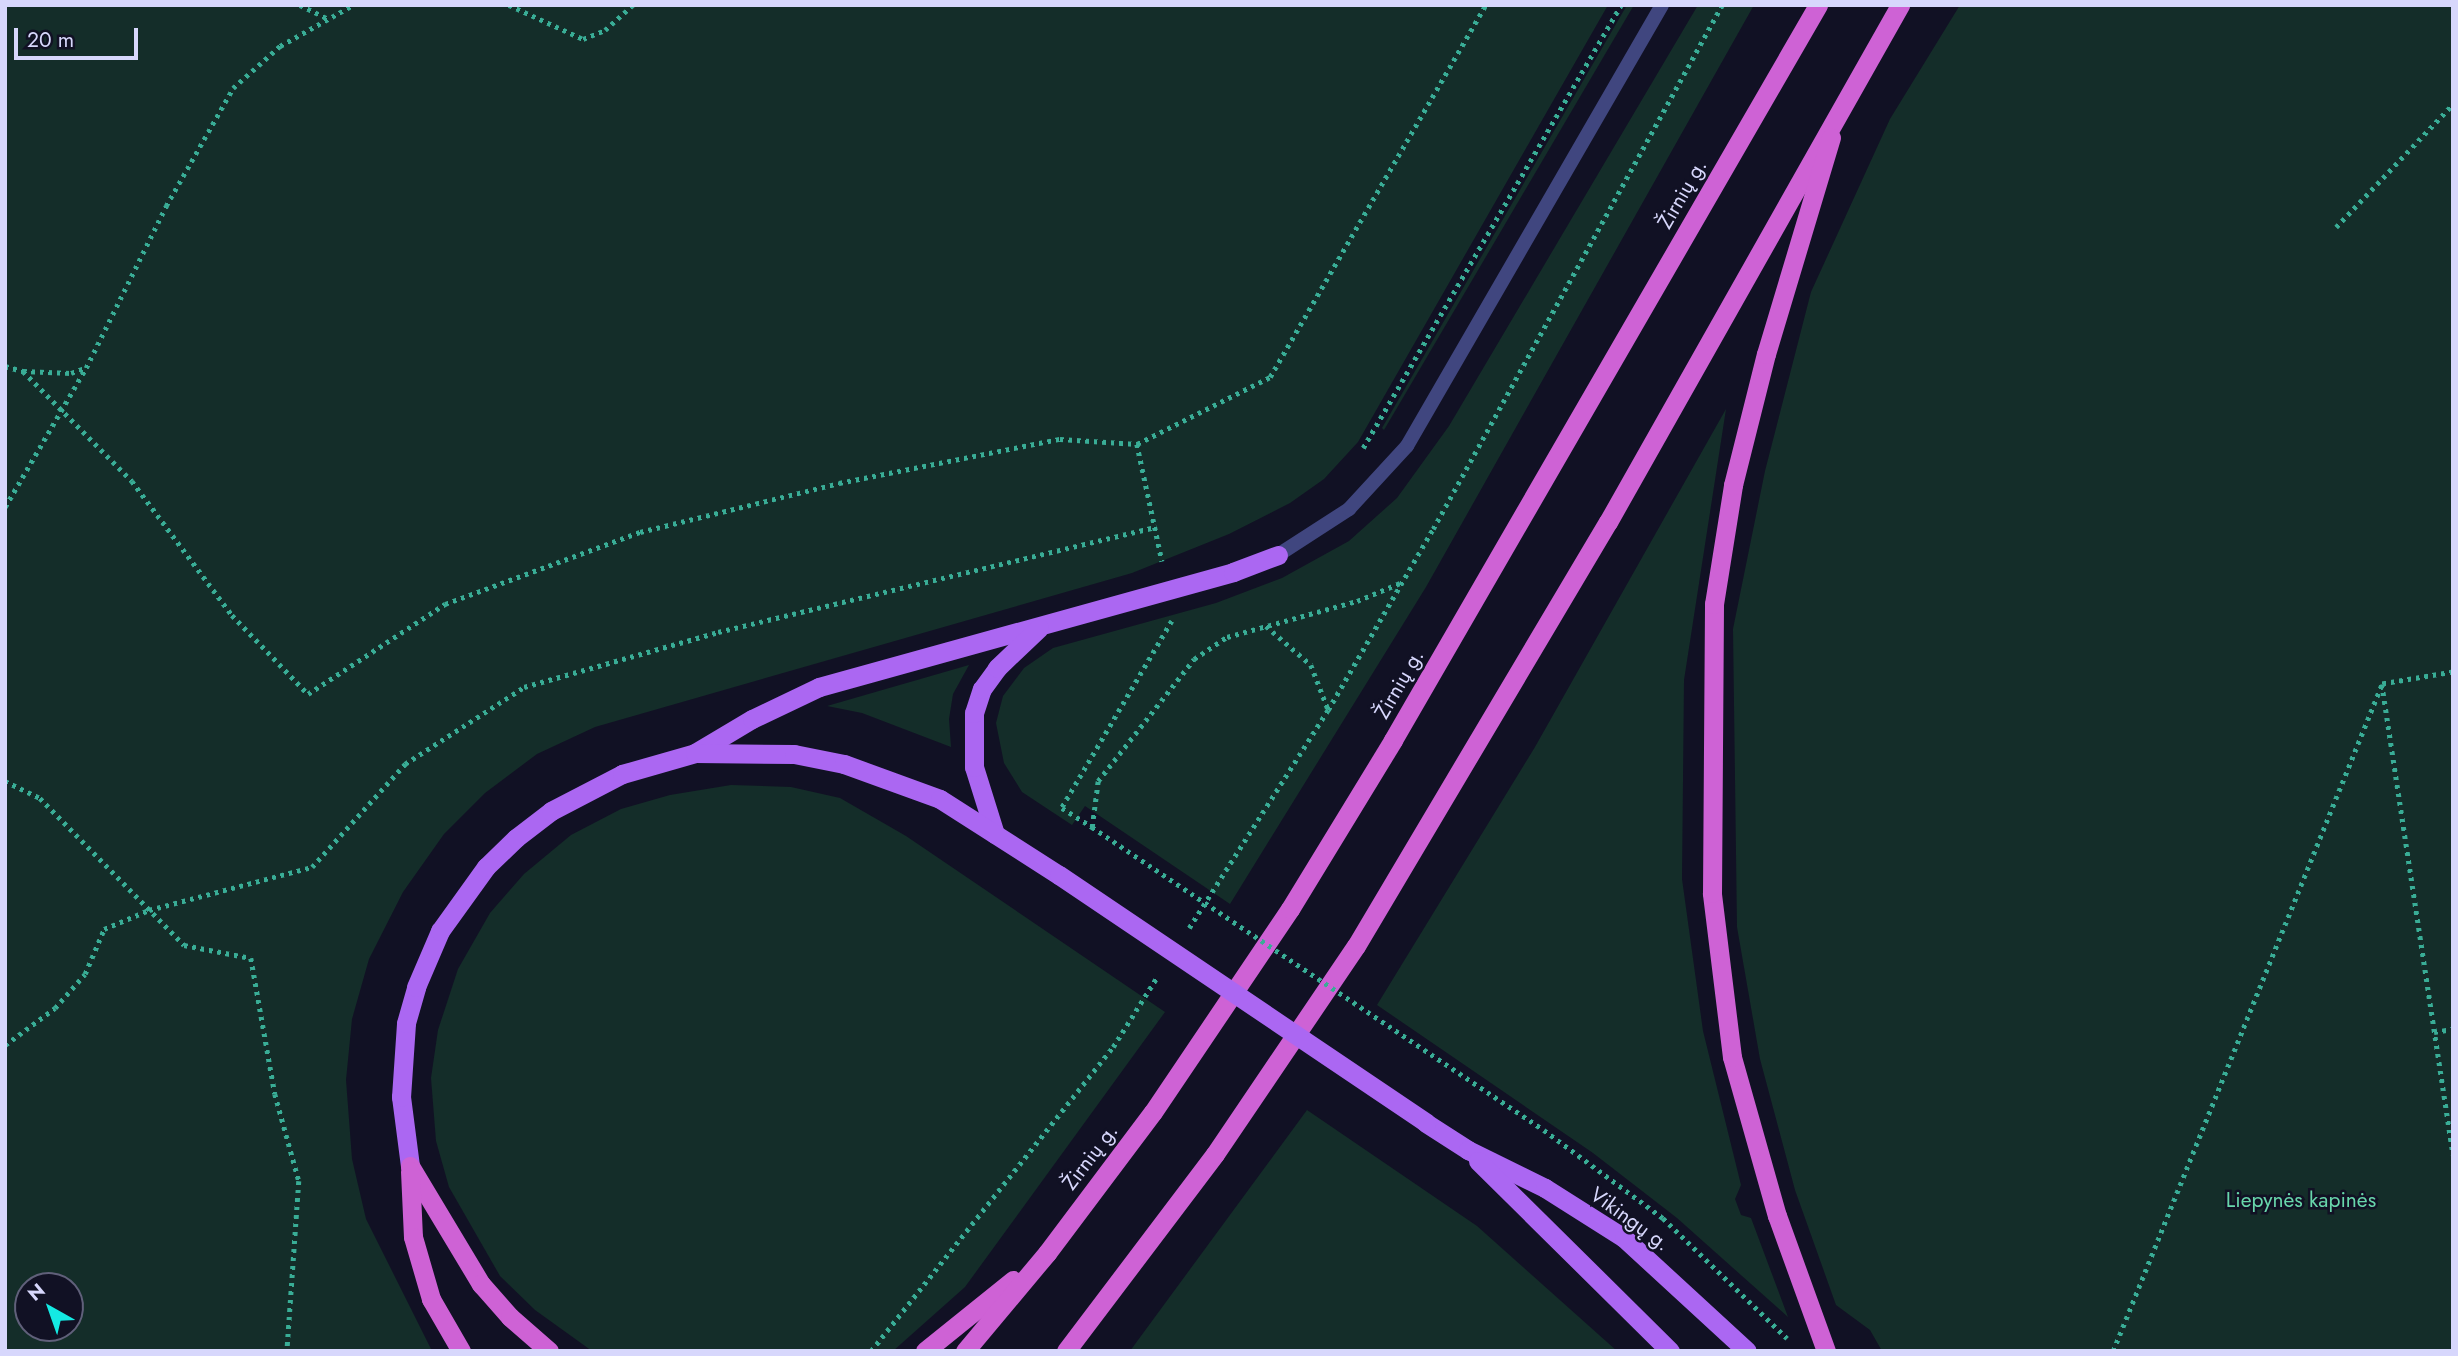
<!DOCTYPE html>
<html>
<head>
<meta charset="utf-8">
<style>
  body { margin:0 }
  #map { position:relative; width:2458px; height:1356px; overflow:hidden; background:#111124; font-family:Jost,sans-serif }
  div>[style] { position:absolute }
  .green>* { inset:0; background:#142d29 }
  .path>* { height:4.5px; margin-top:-2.25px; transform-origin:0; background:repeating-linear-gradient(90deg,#39ad96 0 3.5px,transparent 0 8.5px) }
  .minor>* { height:14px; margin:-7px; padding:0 7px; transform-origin:7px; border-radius:7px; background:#40467f }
  .primary>* { height:19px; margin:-9.5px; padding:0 9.5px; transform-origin:9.5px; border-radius:9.5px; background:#ab67f2 }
  .trunk>* { height:19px; margin:-9.5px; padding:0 9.5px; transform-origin:9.5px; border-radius:9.5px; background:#ce62d5 }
  .path-bridge>* { height:4.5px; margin-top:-2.25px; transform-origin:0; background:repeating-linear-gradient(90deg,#39ad96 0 3.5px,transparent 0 8.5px) }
  .primary-bridge>* { height:19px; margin:-9.5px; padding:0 9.5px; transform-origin:9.5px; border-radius:9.5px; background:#ab67f2 }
  span { translate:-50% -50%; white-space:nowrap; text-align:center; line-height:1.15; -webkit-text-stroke:5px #111124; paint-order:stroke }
  .street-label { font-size:21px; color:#d7d7fc }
  .park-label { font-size:21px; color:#68d6ab }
  .frame { position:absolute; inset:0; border:7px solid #d7d7fc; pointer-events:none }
  .north { position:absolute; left:14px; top:1272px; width:70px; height:70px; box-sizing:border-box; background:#111124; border:2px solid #60607a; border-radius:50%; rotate:320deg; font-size:19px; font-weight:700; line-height:28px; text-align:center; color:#d7d7fc }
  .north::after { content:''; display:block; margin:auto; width:24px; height:32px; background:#14eae3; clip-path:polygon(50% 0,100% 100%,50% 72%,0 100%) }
  .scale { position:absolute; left:14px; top:28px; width:124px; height:32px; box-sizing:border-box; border:4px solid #d7d7fc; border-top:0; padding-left:9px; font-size:21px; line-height:24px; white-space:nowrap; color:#d7d7fc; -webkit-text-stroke:5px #111124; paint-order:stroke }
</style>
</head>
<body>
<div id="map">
  <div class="green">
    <div style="clip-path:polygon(evenodd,5px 5px,1608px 5px,1358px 442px,1324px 479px,1290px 503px,1229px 534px,1132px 573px,595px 727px,537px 754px,485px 793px,444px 834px,403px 892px,369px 959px,352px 1019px,346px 1080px,352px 1159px,366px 1219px,432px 1351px,5px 1351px,5px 5px,28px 1286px,70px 1286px,70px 1328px,28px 1328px,28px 1286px)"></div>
    <div style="clip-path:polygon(1627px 5px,1634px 5px,1384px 430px,1382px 428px)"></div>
    <div style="clip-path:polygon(1698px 5px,1754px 5px,1426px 587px,1230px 904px,1085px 806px,1072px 825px,1022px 792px,1004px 763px,996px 723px,1003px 696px,1024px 668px,1053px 648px,1216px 603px,1282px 578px,1349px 541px,1397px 498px,1449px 426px)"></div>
    <div style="clip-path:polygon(1960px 5px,2453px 5px,2453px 1351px,1882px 1351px,1870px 1330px,1836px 1305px,1795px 1190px,1760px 1059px,1737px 927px,1733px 629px,1765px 471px,1811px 292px,1890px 119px)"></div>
    <div style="clip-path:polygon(1726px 409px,1684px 680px,1682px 879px,1703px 1031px,1741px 1185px,1735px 1199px,1741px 1215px,1751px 1218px,1788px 1317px,1677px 1218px,1593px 1153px,1377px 1005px,1535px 747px)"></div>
    <div style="clip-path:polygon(969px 665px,953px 694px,949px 719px,951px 747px,862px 713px,827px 706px)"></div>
    <div style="clip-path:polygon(731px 785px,791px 787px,840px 798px,906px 836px,1165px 1012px,965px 1287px,893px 1351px,592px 1351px,535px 1310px,500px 1276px,449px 1187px,436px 1141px,431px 1078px,438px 1030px,458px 969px,490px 913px,524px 874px,571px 835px,621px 809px,670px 795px)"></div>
    <div style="clip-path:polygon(1307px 1110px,1477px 1226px,1617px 1351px,1130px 1351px)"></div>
  </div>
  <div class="path">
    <div style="left:300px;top:5px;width:30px;rotate:26deg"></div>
    <div style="left:509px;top:5px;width:81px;rotate:24.7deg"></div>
    <div style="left:583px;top:39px;width:24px;rotate:-22deg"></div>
    <div style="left:605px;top:30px;width:38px;rotate:-42deg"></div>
    <div style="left:2336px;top:227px;width:170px;rotate:-46.4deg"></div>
    <div style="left:5px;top:366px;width:19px;rotate:16deg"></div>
    <div style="left:23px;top:371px;width:155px;rotate:45.3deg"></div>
    <div style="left:132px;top:481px;width:167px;rotate:53.3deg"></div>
    <div style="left:232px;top:615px;width:110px;rotate:46.1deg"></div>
    <div style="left:308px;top:694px;width:164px;rotate:-33.3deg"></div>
    <div style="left:445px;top:604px;width:208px;rotate:-20.3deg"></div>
    <div style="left:640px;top:532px;width:205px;rotate:-13.8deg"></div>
    <div style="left:839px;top:483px;width:225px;rotate:-11.3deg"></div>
    <div style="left:1060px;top:439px;width:77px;rotate:3.7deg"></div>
    <div style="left:1137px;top:444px;width:120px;rotate:77.9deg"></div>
    <div style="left:23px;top:371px;width:48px;rotate:2.4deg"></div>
    <div style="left:71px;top:373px;width:15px;rotate:-20deg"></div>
    <div style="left:1137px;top:444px;width:149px;rotate:-26.7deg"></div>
    <div style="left:1270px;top:377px;width:430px;rotate:-59.9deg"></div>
    <div style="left:1363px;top:448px;width:513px;rotate:-59.78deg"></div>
    <div style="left:5px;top:507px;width:161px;rotate:-59.8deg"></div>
    <div style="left:86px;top:368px;width:181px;rotate:-63.7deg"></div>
    <div style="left:166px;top:206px;width:136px;rotate:-60.4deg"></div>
    <div style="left:233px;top:88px;width:63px;rotate:-41.8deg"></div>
    <div style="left:280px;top:46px;width:84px;rotate:-29.3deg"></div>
    <div style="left:1172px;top:621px;width:217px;rotate:120.5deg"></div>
    <div style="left:1062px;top:808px;width:36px;rotate:32deg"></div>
    <div style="left:1092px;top:827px;width:46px;rotate:-82.6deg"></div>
    <div style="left:1098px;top:781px;width:155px;rotate:-51.8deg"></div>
    <div style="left:1194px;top:659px;width:40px;rotate:-34deg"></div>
    <div style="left:1227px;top:637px;width:135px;rotate:-15.5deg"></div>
    <div style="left:1357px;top:601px;width:47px;rotate:-22.7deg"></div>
    <div style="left:1266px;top:626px;width:60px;rotate:40.9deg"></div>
    <div style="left:1311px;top:665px;width:47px;rotate:68.9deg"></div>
    <div style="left:2453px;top:672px;width:72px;rotate:170.4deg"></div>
    <div style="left:2382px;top:684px;width:476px;rotate:81.4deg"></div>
    <div style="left:5px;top:781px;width:39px;rotate:26deg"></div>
    <div style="left:40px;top:798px;width:206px;rotate:45.6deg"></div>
    <div style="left:184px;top:945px;width:68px;rotate:11deg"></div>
    <div style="left:251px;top:958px;width:138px;rotate:80deg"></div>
    <div style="left:275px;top:1094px;width:90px;rotate:74.6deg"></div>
    <div style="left:299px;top:1181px;width:170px;rotate:94deg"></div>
    <div style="left:1189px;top:928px;width:259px;rotate:-57.5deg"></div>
    <div style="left:1328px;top:710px;width:209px;rotate:-59.9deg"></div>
    <div style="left:1433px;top:529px;width:598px;rotate:-61.12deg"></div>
    <div style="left:2434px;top:1032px;width:19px;rotate:-9deg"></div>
    <div style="left:5px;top:1045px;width:62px;rotate:-36.5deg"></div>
    <div style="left:55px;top:1008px;width:45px;rotate:-48.6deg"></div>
    <div style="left:85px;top:974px;width:49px;rotate:-67.1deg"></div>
    <div style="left:104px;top:929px;width:49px;rotate:-22.9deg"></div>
    <div style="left:149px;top:910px;width:169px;rotate:-14.8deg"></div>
    <div style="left:312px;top:867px;width:139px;rotate:-47.9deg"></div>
    <div style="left:405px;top:764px;width:142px;rotate:-32.9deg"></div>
    <div style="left:524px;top:687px;width:202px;rotate:-15.8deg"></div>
    <div style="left:718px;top:632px;width:451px;rotate:-13.5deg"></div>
    <div style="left:1544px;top:1130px;width:148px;rotate:36.5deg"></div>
    <div style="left:1663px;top:1218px;width:173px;rotate:44.1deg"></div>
    <div style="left:871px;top:1351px;width:389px;rotate:-51.5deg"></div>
    <div style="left:1113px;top:1047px;width:83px;rotate:-57.8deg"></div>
    <div style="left:2113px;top:1351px;width:719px;rotate:-68.04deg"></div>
  </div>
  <div class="minor">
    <div style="left:1278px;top:555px;width:85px;rotate:-32.9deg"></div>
    <div style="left:1349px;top:509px;width:86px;rotate:-47.4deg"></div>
    <div style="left:1407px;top:446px;width:509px;rotate:-59.96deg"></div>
  </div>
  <div class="primary">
    <div style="left:695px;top:753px;width:66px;rotate:-30.8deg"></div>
    <div style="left:752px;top:719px;width:74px;rotate:-25.5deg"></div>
    <div style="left:819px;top:687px;width:430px;rotate:-15.5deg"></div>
    <div style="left:1233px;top:572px;width:48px;rotate:-20.7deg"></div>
    <div style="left:995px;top:834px;width:70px;rotate:-107.4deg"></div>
    <div style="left:974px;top:767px;width:54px;rotate:-90deg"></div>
    <div style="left:974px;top:713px;width:25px;rotate:-72deg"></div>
    <div style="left:982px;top:689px;width:26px;rotate:-54deg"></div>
    <div style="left:997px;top:668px;width:58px;rotate:-43.6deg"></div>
    <div style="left:1426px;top:1123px;width:50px;rotate:32.7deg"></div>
    <div style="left:1468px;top:1150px;width:86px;rotate:26.3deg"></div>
    <div style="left:1545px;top:1188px;width:93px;rotate:32.3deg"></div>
    <div style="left:1624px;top:1238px;width:167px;rotate:42.6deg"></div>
    <div style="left:1478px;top:1161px;width:270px;rotate:44.7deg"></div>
    <div style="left:410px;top:1166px;width:70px;rotate:-97.4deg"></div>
    <div style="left:401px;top:1097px;width:74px;rotate:-86.1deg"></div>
    <div style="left:406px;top:1023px;width:37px;rotate:-74deg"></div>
    <div style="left:416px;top:987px;width:61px;rotate:-66.8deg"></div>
    <div style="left:440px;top:931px;width:79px;rotate:-54.3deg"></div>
    <div style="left:486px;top:867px;width:42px;rotate:-44deg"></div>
    <div style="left:516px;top:838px;width:44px;rotate:-37.6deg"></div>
    <div style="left:551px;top:811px;width:80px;rotate:-27.5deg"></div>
    <div style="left:622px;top:774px;width:76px;rotate:-16deg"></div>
    <div style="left:695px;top:753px;width:99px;rotate:0.6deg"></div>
    <div style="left:794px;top:754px;width:51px;rotate:11.3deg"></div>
    <div style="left:844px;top:764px;width:102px;rotate:20deg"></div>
    <div style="left:940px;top:799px;width:141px;rotate:32.6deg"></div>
  </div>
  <div class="trunk">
    <div style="left:410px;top:1166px;width:138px;rotate:59deg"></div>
    <div style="left:481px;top:1284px;width:44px;rotate:48.7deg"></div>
    <div style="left:510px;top:1317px;width:52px;rotate:41.1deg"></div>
    <div style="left:410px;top:1171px;width:66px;rotate:87.4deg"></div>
    <div style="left:413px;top:1237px;width:65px;rotate:73.8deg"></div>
    <div style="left:431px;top:1299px;width:60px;rotate:60deg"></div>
    <div style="left:925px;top:1351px;width:113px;rotate:-38.9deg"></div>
    <div style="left:965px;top:1351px;width:128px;rotate:-50.1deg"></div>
    <div style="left:1047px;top:1253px;width:176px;rotate:-53.1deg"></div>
    <div style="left:1153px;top:1112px;width:245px;rotate:-56deg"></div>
    <div style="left:1290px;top:909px;width:198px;rotate:-58.6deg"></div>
    <div style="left:1393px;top:740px;width:849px;rotate:-59.96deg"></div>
    <div style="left:1066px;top:1351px;width:247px;rotate:-52.9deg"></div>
    <div style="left:1215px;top:1154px;width:251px;rotate:-55.9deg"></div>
    <div style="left:1356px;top:946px;width:493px;rotate:-59.3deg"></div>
    <div style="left:1608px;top:522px;width:594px;rotate:-60.54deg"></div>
    <div style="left:1826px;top:1351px;width:144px;rotate:-109.9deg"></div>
    <div style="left:1777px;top:1216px;width:165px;rotate:-105.8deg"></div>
    <div style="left:1732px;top:1057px;width:165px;rotate:-97deg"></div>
    <div style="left:1712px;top:893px;width:289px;rotate:-89.6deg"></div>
    <div style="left:1714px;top:604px;width:121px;rotate:-80.9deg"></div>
    <div style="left:1733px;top:485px;width:135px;rotate:-75.9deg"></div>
    <div style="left:1766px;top:354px;width:226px;rotate:-73.3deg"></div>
  </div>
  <div class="path-bridge">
    <div style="left:1092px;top:827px;width:544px;rotate:33.84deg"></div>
  </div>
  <div class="primary-bridge">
    <div style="left:1059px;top:875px;width:443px;rotate:34deg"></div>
  </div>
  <div class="street-label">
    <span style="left:1682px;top:194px;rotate:-60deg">Žirnių g.</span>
    <span style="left:1399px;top:684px;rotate:-60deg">Žirnių g.</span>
    <span style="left:1090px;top:1157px;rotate:-53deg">Žirnių g.</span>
    <span style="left:1630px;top:1219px;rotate:36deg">Vikingų g.</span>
  </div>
  <div class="park-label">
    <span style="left:2301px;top:1200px">Liepynės kapinės</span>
  </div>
  <div class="frame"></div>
  <div class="north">N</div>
  <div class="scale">20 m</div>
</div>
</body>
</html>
